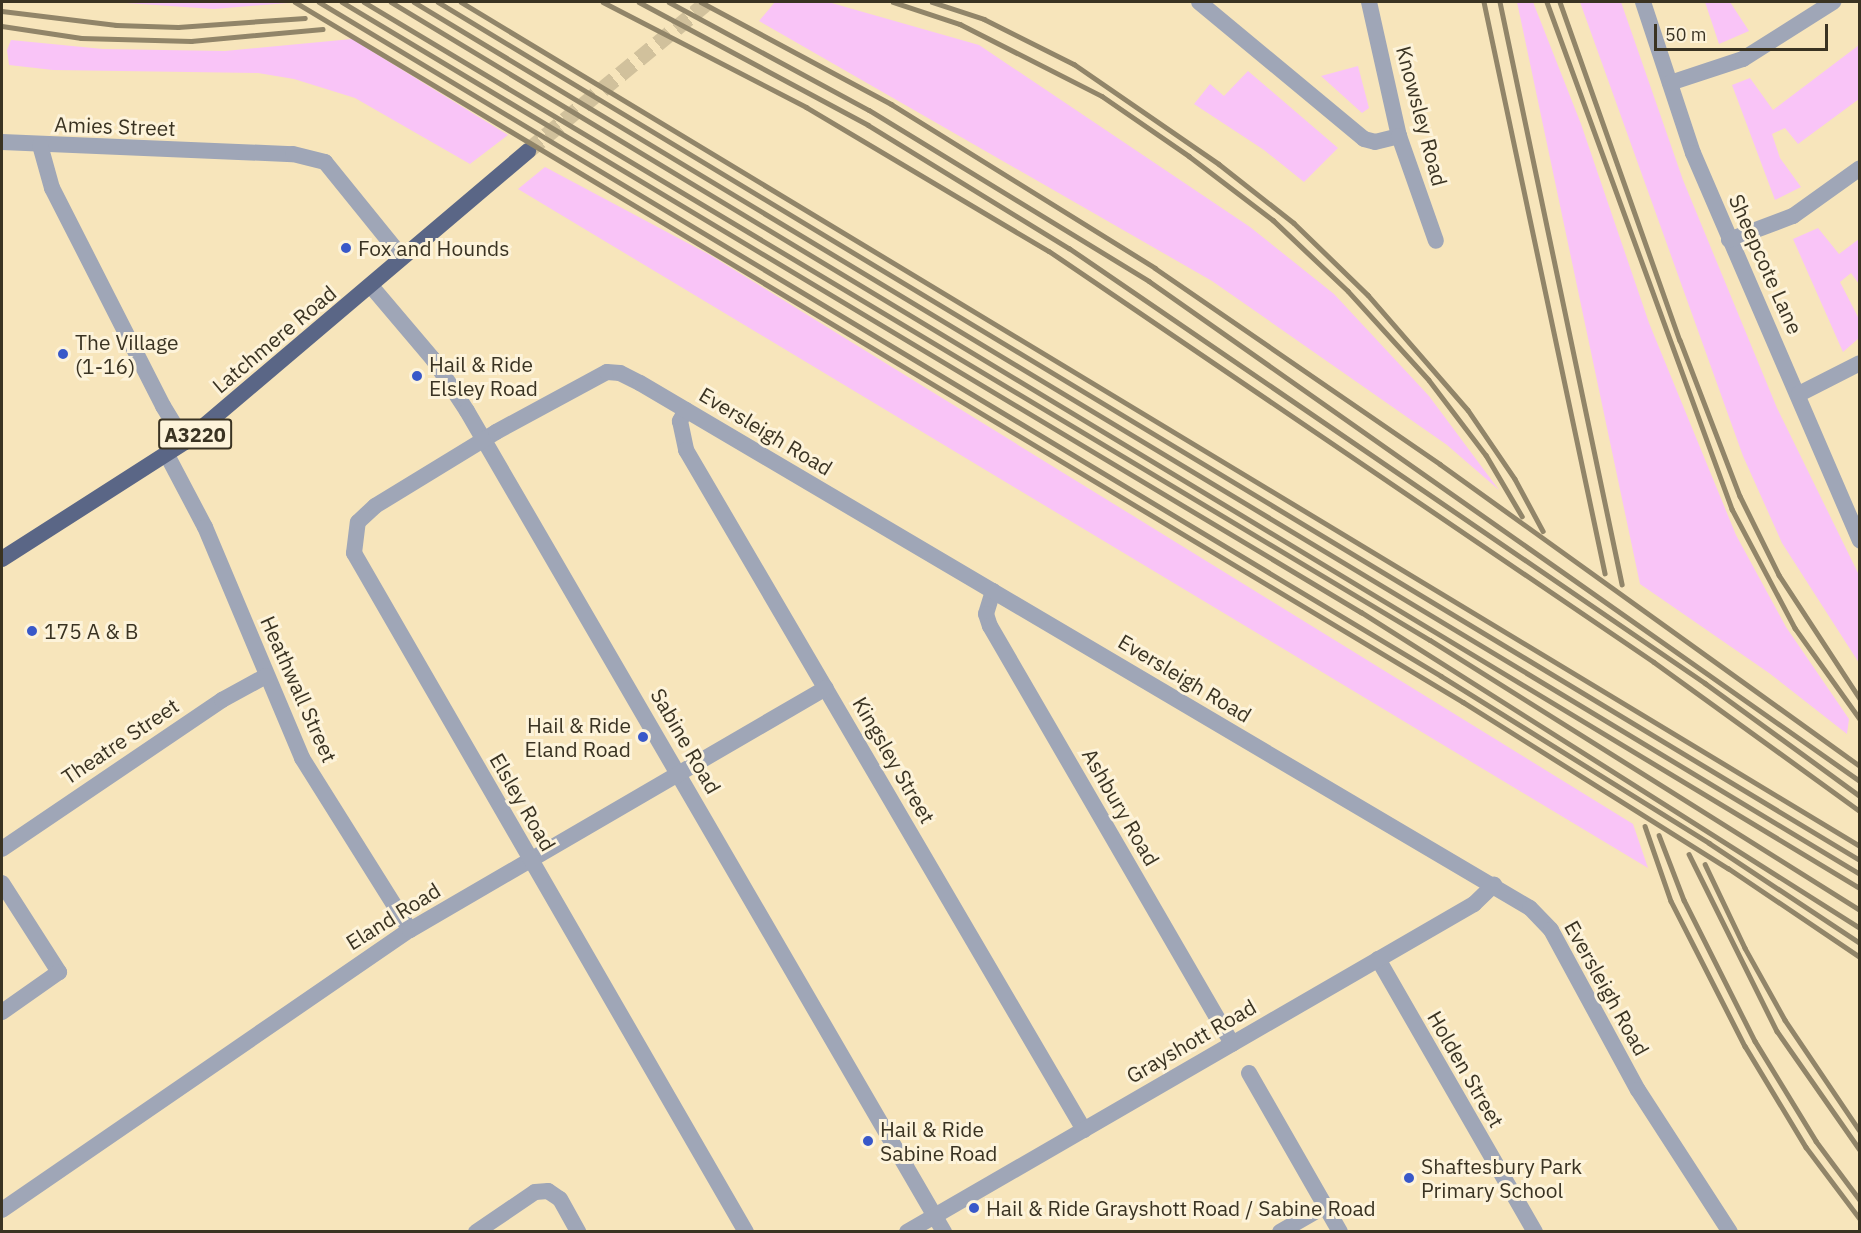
<!DOCTYPE html>
<html>
<head>
<meta charset="utf-8">
<style>
  body { margin:0 }
  #map { position:relative; width:1861px; height:1233px; overflow:hidden; background:#f7e5bb; font-family:"IBM Plex Sans",sans-serif }
  div>[style] { position:absolute }
  .green>* { inset:0; background:#f9c4f7 }
  .trunk-tunnel>* { height:16px; margin-top:-8px; transform-origin:0; background:repeating-linear-gradient(90deg,#d1c19c 0 16px,transparent 0 24px) }
  .minor>* { height:16px; margin:-8px; padding:0 8px; transform-origin:8px; border-radius:8px; background:#9fa6b7 }
  .trunk>* { height:16px; margin:-8px; padding:0 8px; transform-origin:8px; border-radius:8px; background:#5a6686 }
  .rail>* { height:4.5px; margin:-2.25px; padding:0 2.25px; transform-origin:2.25px; border-radius:2.25px; background:#918569 }
  .dots>* { width:16px; height:16px; translate:-50% -50%; box-sizing:border-box; border:3px solid #fdf3da; border-radius:50% }
  span { translate:-50% -50%; white-space:nowrap; text-align:center; line-height:1.15; -webkit-text-stroke:6px #fdf3da; paint-order:stroke }
  .shield-label span { padding:2px 4px; background:#fdf3da; border:2px solid; border-radius:4px; -webkit-text-stroke-width:0 }
  .shield-label { font-size:20px; color:#3a3322; font-weight:700 }
  .street-label { font-size:21px; color:#3a3322 }
  .poi-label { font-size:21px; color:#3a3322 }
  .left { translate:0 -50%; text-align:left }
  .right { translate:-100% -50%; text-align:right }
  .frame { position:absolute; inset:0; border:3px solid #3a3322; pointer-events:none }
  .scale { position:absolute; left:1654px; top:24px; width:174px; height:27px; box-sizing:border-box; border:3px solid #3a3322; border-top:0; padding-left:8px; font-size:18px; line-height:21px; white-space:nowrap; color:#3a3322; -webkit-text-stroke:4px #fdf3da; paint-order:stroke }
</style>
</head>
<body>
<div id="map">
  <div class="green">
    <div style="clip-path:polygon(111px 2px,286px 2px,288px 3px,214px 9px)"></div>
    <div style="clip-path:polygon(775px 2px,828px 2px,979px 45px,1250px 227px,1334px 294px,1429px 396px,1499px 490px,1447px 445px,1212px 281px,759px 21px)"></div>
    <div style="clip-path:polygon(1517px 2px,1533px 2px,1581px 124px,1649px 323px,1736px 535px,1786px 627px,1849px 719px,1847px 734px,1769px 673px,1640px 584px)"></div>
    <div style="clip-path:polygon(1580px 2px,1621px 2px,1683px 180px,1777px 408px,1859px 575px,1859px 663px,1782px 543px,1743px 456px)"></div>
    <div style="clip-path:polygon(1705px 2px,1730px 2px,1749px 31px,1719px 44px)"></div>
    <div style="clip-path:polygon(352px 39px,508px 135px,470px 164px,355px 98px,294px 79px,258px 73px,53px 70px,9px 65px,7px 50px,11px 40px,103px 49px,225px 51px)"></div>
    <div style="clip-path:polygon(1859px 45px,1859px 99px,1798px 144px,1785px 128px,1772px 134px,1780px 158px,1801px 187px,1775px 200px,1732px 85px,1750px 78px,1773px 110px)"></div>
    <div style="clip-path:polygon(1358px 66px,1369px 108px,1362px 113px,1321px 76px)"></div>
    <div style="clip-path:polygon(1248px 71px,1338px 148px,1304px 182px,1264px 150px,1194px 104px,1210px 84px,1224px 96px)"></div>
    <div style="clip-path:polygon(545px 167px,710px 255px,1633px 824px,1648px 868px,518px 189px)"></div>
    <div style="clip-path:polygon(1818px 228px,1839px 254px,1859px 239px,1859px 284px,1851px 273px,1840px 282px,1859px 319px,1859px 338px,1843px 352px,1793px 239px)"></div>
  </div>
  <div class="trunk-tunnel">
    <div style="left:528px;top:151px;width:234px;rotate:-39.6deg"></div>
  </div>
  <div class="minor">
    <div style="left:1199px;top:2px;width:214px;rotate:39.7deg"></div>
    <div style="left:1364px;top:139px;width:11px;rotate:15deg"></div>
    <div style="left:1375px;top:142px;width:25px;rotate:-14deg"></div>
    <div style="left:1369px;top:2px;width:137px;rotate:77.4deg"></div>
    <div style="left:1399px;top:136px;width:111px;rotate:70.6deg"></div>
    <div style="left:1643px;top:2px;width:159px;rotate:71.7deg"></div>
    <div style="left:1693px;top:153px;width:422px;rotate:66.7deg"></div>
    <div style="left:1670px;top:83px;width:77px;rotate:-18.2deg"></div>
    <div style="left:1743px;top:59px;width:107px;rotate:-32.3deg"></div>
    <div style="left:2px;top:142px;width:291px;rotate:2.4deg"></div>
    <div style="left:293px;top:154px;width:33px;rotate:14deg"></div>
    <div style="left:325px;top:162px;width:122px;rotate:51deg"></div>
    <div style="left:40px;top:145px;width:45px;rotate:74.4deg"></div>
    <div style="left:52px;top:188px;width:245px;rotate:63deg"></div>
    <div style="left:163px;top:406px;width:42px;rotate:58.6deg"></div>
    <div style="left:1729px;top:240px;width:68px;rotate:-20.6deg"></div>
    <div style="left:1793px;top:216px;width:82px;rotate:-35.6deg"></div>
    <div style="left:371px;top:286px;width:96px;rotate:49.7deg"></div>
    <div style="left:433px;top:359px;width:62px;rotate:56.8deg"></div>
    <div style="left:467px;top:411px;width:950px;rotate:59.84deg"></div>
    <div style="left:1799px;top:394px;width:68px;rotate:-26.9deg"></div>
    <div style="left:686px;top:410px;width:13px;rotate:119deg"></div>
    <div style="left:680px;top:421px;width:30px;rotate:78deg"></div>
    <div style="left:686px;top:450px;width:788px;rotate:59.66deg"></div>
    <div style="left:167px;top:455px;width:81px;rotate:62.2deg"></div>
    <div style="left:205px;top:527px;width:251px;rotate:67.2deg"></div>
    <div style="left:302px;top:758px;width:203px;rotate:57.9deg"></div>
    <div style="left:993px;top:591px;width:24px;rotate:107deg"></div>
    <div style="left:986px;top:614px;width:13px;rotate:72deg"></div>
    <div style="left:990px;top:626px;width:483px;rotate:59.9deg"></div>
    <div style="left:2px;top:849px;width:266px;rotate:-34.1deg"></div>
    <div style="left:222px;top:700px;width:50px;rotate:-28.6deg"></div>
    <div style="left:2px;top:883px;width:106px;rotate:57.4deg"></div>
    <div style="left:59px;top:972px;width:70px;rotate:144.9deg"></div>
    <div style="left:1378px;top:959px;width:315px;rotate:60.1deg"></div>
    <div style="left:1249px;top:1073px;width:183px;rotate:60.2deg"></div>
    <div style="left:2px;top:1210px;width:495px;rotate:-34.5deg"></div>
    <div style="left:410px;top:930px;width:481px;rotate:-30.2deg"></div>
    <div style="left:476px;top:1232px;width:71px;rotate:-34.1deg"></div>
    <div style="left:535px;top:1192px;width:13px;rotate:-4deg"></div>
    <div style="left:548px;top:1191px;width:14px;rotate:34deg"></div>
    <div style="left:560px;top:1199px;width:38px;rotate:61deg"></div>
    <div style="left:746px;top:1232px;width:784px;rotate:-120deg"></div>
    <div style="left:354px;top:553px;width:31px;rotate:-83deg"></div>
    <div style="left:358px;top:522px;width:23px;rotate:-43deg"></div>
    <div style="left:375px;top:506px;width:142px;rotate:-31.4deg"></div>
    <div style="left:496px;top:432px;width:126px;rotate:-28.4deg"></div>
    <div style="left:607px;top:372px;width:13px;rotate:4deg"></div>
    <div style="left:620px;top:373px;width:22px;rotate:27deg"></div>
    <div style="left:640px;top:383px;width:1033px;rotate:30.54deg"></div>
    <div style="left:1530px;top:908px;width:30px;rotate:46deg"></div>
    <div style="left:1551px;top:930px;width:182px;rotate:61.5deg"></div>
    <div style="left:1638px;top:1090px;width:169px;rotate:57.1deg"></div>
    <div style="left:907px;top:1232px;width:655px;rotate:-30.05deg"></div>
    <div style="left:1474px;top:904px;width:28px;rotate:-44deg"></div>
    <div style="left:1280px;top:1232px;width:52px;rotate:-30deg"></div>
  </div>
  <div class="trunk">
    <div style="left:2px;top:559px;width:217px;rotate:-32.6deg"></div>
    <div style="left:185px;top:442px;width:450px;rotate:-40.3deg"></div>
  </div>
  <div class="rail">
    <div style="left:295px;top:2px;width:1362px;rotate:30.93deg"></div>
    <div style="left:1463px;top:702px;width:313px;rotate:32.1deg"></div>
    <div style="left:1728px;top:868px;width:159px;rotate:34deg"></div>
    <div style="left:319px;top:2px;width:1309px;rotate:30.99deg"></div>
    <div style="left:1441px;top:676px;width:316px;rotate:31.9deg"></div>
    <div style="left:1709px;top:843px;width:181px;rotate:33.5deg"></div>
    <div style="left:342px;top:2px;width:1188px;rotate:30.91deg"></div>
    <div style="left:1361px;top:612px;width:591px;rotate:32.34deg"></div>
    <div style="left:364px;top:2px;width:1242px;rotate:30.9deg"></div>
    <div style="left:1430px;top:640px;width:508px;rotate:32.12deg"></div>
    <div style="left:391px;top:2px;width:1716px;rotate:31.1deg"></div>
    <div style="left:414px;top:2px;width:1689px;rotate:31.09deg"></div>
    <div style="left:438px;top:2px;width:1661px;rotate:31.11deg"></div>
    <div style="left:461px;top:2px;width:1634px;rotate:31.1deg"></div>
    <div style="left:603px;top:2px;width:229px;rotate:27.3deg"></div>
    <div style="left:806px;top:107px;width:282px;rotate:30.7deg"></div>
    <div style="left:1049px;top:251px;width:731px;rotate:34.19deg"></div>
    <div style="left:1654px;top:662px;width:254px;rotate:35.9deg"></div>
    <div style="left:639px;top:2px;width:260px;rotate:28.2deg"></div>
    <div style="left:868px;top:125px;width:236px;rotate:31.5deg"></div>
    <div style="left:1069px;top:248px;width:771px;rotate:34.37deg"></div>
    <div style="left:1705px;top:683px;width:192px;rotate:36.1deg"></div>
    <div style="left:669px;top:2px;width:227px;rotate:28.4deg"></div>
    <div style="left:869px;top:110px;width:328px;rotate:31.4deg"></div>
    <div style="left:1149px;top:281px;width:869px;rotate:35.12deg"></div>
    <div style="left:701px;top:2px;width:216px;rotate:28.2deg"></div>
    <div style="left:891px;top:104px;width:311px;rotate:31.8deg"></div>
    <div style="left:1155px;top:268px;width:346px;rotate:34.5deg"></div>
    <div style="left:1440px;top:464px;width:517px;rotate:35.72deg"></div>
    <div style="left:893px;top:2px;width:71px;rotate:18.2deg"></div>
    <div style="left:960px;top:24px;width:159px;rotate:26.9deg"></div>
    <div style="left:1102px;top:96px;width:106px;rotate:34.6deg"></div>
    <div style="left:1189px;top:156px;width:106px;rotate:37.3deg"></div>
    <div style="left:1273px;top:220px;width:103px;rotate:43.4deg"></div>
    <div style="left:1348px;top:291px;width:120px;rotate:47.7deg"></div>
    <div style="left:1429px;top:380px;width:94px;rotate:52.8deg"></div>
    <div style="left:1486px;top:455px;width:71px;rotate:59.5deg"></div>
    <div style="left:932px;top:2px;width:55px;rotate:18.1deg"></div>
    <div style="left:984px;top:19px;width:101px;rotate:26.6deg"></div>
    <div style="left:1074px;top:64px;width:176px;rotate:34.6deg"></div>
    <div style="left:1219px;top:164px;width:95px;rotate:38.2deg"></div>
    <div style="left:1294px;top:223px;width:103px;rotate:44.2deg"></div>
    <div style="left:1368px;top:295px;width:152px;rotate:49deg"></div>
    <div style="left:1468px;top:410px;width:83px;rotate:55.7deg"></div>
    <div style="left:1515px;top:479px;width:59px;rotate:61.7deg"></div>
    <div style="left:1484px;top:2px;width:584px;rotate:78.04deg"></div>
    <div style="left:1500px;top:2px;width:595px;rotate:78.16deg"></div>
    <div style="left:1547px;top:2px;width:540px;rotate:69.95deg"></div>
    <div style="left:1732px;top:509px;width:135px;rotate:62.1deg"></div>
    <div style="left:1795px;top:628px;width:112px;rotate:54.5deg"></div>
    <div style="left:1560px;top:2px;width:359px;rotate:70.5deg"></div>
    <div style="left:1680px;top:340px;width:167px;rotate:69deg"></div>
    <div style="left:1740px;top:496px;width:88px;rotate:63.7deg"></div>
    <div style="left:1779px;top:575px;width:148px;rotate:56.8deg"></div>
    <div style="left:2px;top:11px;width:115px;rotate:7deg"></div>
    <div style="left:116px;top:25px;width:62px;rotate:1.8deg"></div>
    <div style="left:178px;top:27px;width:127px;rotate:-4.1deg"></div>
    <div style="left:2px;top:26px;width:80px;rotate:8.6deg"></div>
    <div style="left:81px;top:38px;width:110px;rotate:1.6deg"></div>
    <div style="left:191px;top:41px;width:132px;rotate:-5.2deg"></div>
    <div style="left:1645px;top:826px;width:79px;rotate:70.9deg"></div>
    <div style="left:1671px;top:901px;width:163px;rotate:63deg"></div>
    <div style="left:1745px;top:1046px;width:118px;rotate:58.9deg"></div>
    <div style="left:1806px;top:1147px;width:90px;rotate:53.1deg"></div>
    <div style="left:1659px;top:835px;width:70px;rotate:69deg"></div>
    <div style="left:1684px;top:900px;width:158px;rotate:63.3deg"></div>
    <div style="left:1755px;top:1041px;width:117px;rotate:58.6deg"></div>
    <div style="left:1816px;top:1141px;width:74px;rotate:53.3deg"></div>
    <div style="left:1689px;top:854px;width:198px;rotate:63.6deg"></div>
    <div style="left:1777px;top:1031px;width:145px;rotate:55.1deg"></div>
    <div style="left:1705px;top:864px;width:93px;rotate:64.5deg"></div>
    <div style="left:1745px;top:948px;width:82px;rotate:60.9deg"></div>
    <div style="left:1785px;top:1020px;width:134px;rotate:56deg"></div>
  </div>
  <div class="dots">
    <div style="left:346px;top:248px;background:#3858c9"></div>
    <div style="left:63px;top:354px;background:#3858c9"></div>
    <div style="left:417px;top:376px;background:#3858c9"></div>
    <div style="left:32px;top:631px;background:#3858c9"></div>
    <div style="left:643px;top:737px;background:#3858c9"></div>
    <div style="left:868px;top:1141px;background:#3858c9"></div>
    <div style="left:1409px;top:1178px;background:#3858c9"></div>
    <div style="left:974px;top:1208px;background:#3858c9"></div>
  </div>
  <div class="shield-label">
    <span style="left:195px;top:434px">A3220</span>
  </div>
  <div class="street-label">
    <span style="left:1422px;top:116px;rotate:75deg">Knowsley Road</span>
    <span style="left:115px;top:126px;rotate:2deg">Amies Street</span>
    <span style="left:1766px;top:264px;rotate:66deg">Sheepcote Lane</span>
    <span style="left:274px;top:339px;rotate:-40deg">Latchmere Road</span>
    <span style="left:766px;top:431px;rotate:31deg">Eversleigh Road</span>
    <span style="left:1185px;top:678px;rotate:31deg">Eversleigh Road</span>
    <span style="left:299px;top:689px;rotate:66deg">Heathwall Street</span>
    <span style="left:120px;top:741px;rotate:-34deg">Theatre Street</span>
    <span style="left:686px;top:741px;rotate:60deg">Sabine Road</span>
    <span style="left:894px;top:760px;rotate:60deg">Kingsley Street</span>
    <span style="left:523px;top:802px;rotate:60deg">Elsley Road</span>
    <span style="left:1121px;top:807px;rotate:60deg">Ashbury Road</span>
    <span style="left:393px;top:916px;rotate:-32deg">Eland Road</span>
    <span style="left:1607px;top:988px;rotate:61deg">Eversleigh Road</span>
    <span style="left:1191px;top:1041px;rotate:-30deg">Grayshott Road</span>
    <span style="left:1466px;top:1069px;rotate:60deg">Holden Street</span>
  </div>
  <div class="poi-label">
    <span class="left" style="left:358px;top:248px">Fox and Hounds</span>
    <span class="left" style="left:75px;top:354px">The Village<br>(1-16)</span>
    <span class="left" style="left:429px;top:376px">Hail &amp; Ride<br>Elsley Road</span>
    <span class="left" style="left:44px;top:631px">175 A &amp; B</span>
    <span class="right" style="left:631px;top:737px">Hail &amp; Ride<br>Eland Road</span>
    <span class="left" style="left:880px;top:1141px">Hail &amp; Ride<br>Sabine Road</span>
    <span class="left" style="left:1421px;top:1178px">Shaftesbury Park<br>Primary School</span>
    <span class="left" style="left:986px;top:1208px">Hail &amp; Ride Grayshott Road / Sabine Road</span>
  </div>
  <div class="frame"></div>
  <div class="scale">50 m</div>
</div>
</body>
</html>
